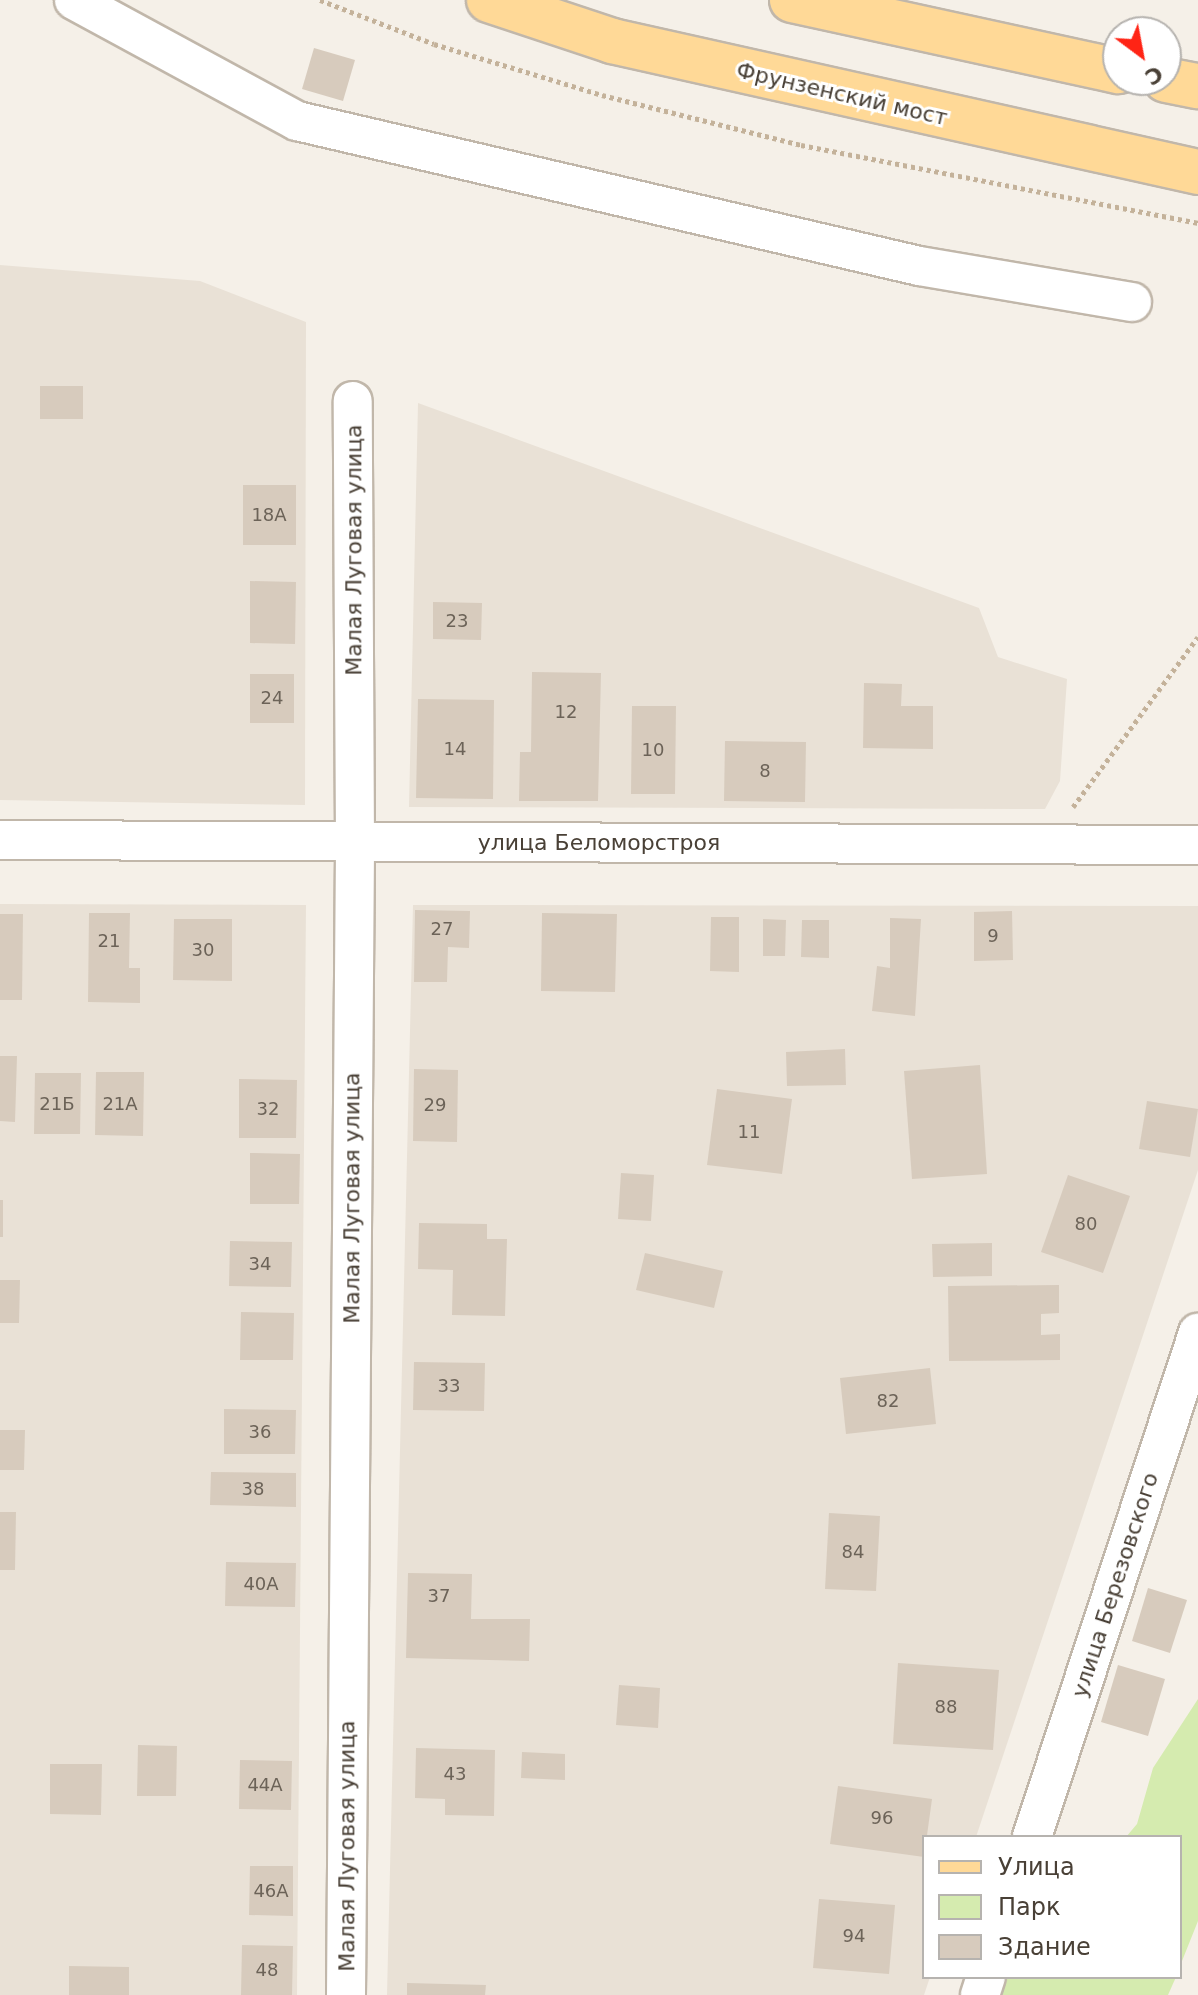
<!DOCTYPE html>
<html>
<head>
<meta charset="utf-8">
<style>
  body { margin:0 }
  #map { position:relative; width:1198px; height:1995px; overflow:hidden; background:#f5f0e8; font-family:"DejaVu Sans",sans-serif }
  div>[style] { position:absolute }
  .residential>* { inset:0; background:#e9e1d6 }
  .green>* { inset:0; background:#d5ebaf }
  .building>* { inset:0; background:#d7cbbd }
  .path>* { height:5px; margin-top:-2.5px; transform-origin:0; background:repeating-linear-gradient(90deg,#c4b29a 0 4px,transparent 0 8px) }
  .roads { filter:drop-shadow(2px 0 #c1b7aa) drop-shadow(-2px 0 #c1b7aa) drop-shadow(0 2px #c1b7aa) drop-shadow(0 -2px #c1b7aa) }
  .minor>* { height:38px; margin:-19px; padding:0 19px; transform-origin:19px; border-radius:19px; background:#fff }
  .primary>* { height:44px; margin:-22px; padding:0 22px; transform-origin:22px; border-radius:22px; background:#ffd997 }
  span { translate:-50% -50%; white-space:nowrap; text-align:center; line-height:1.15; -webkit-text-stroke:6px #fff; paint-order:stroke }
  .number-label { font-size:18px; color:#6c6358 }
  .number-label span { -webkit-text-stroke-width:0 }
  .street-label { font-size:22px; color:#494036 }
  .legend { position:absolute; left:922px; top:1835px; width:260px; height:144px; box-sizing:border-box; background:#fff; border:2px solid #b6b3af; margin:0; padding:10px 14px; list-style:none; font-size:24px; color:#494036 }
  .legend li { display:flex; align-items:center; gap:16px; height:40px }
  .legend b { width:40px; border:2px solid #b6b3af }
  .north { position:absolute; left:1102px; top:16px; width:80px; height:80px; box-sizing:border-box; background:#fff; border:2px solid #b6b3af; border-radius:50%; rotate:148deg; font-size:22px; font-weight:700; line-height:32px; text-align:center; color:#494036 }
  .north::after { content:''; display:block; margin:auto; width:28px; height:36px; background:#ff2415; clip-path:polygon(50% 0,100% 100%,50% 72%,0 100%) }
</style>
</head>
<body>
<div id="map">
  <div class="residential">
    <div style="clip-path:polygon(0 265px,200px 281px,306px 322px,305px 805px,0 800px)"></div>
    <div style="clip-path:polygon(418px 403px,979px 608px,998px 657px,1067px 679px,1060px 781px,1045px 809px,409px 807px)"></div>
    <div style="clip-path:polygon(0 904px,306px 905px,297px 1995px,0 1995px)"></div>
    <div style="clip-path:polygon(413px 905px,1198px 906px,1198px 1170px,976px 1837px,924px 1837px,924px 1977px,930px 1977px,924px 1995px,387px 1995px)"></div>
  </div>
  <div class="green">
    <div style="clip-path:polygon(1198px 1699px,1198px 1921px,1180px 1966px,1180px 1837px,1126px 1837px,1137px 1824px,1153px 1768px)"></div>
    <div style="clip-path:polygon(1006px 1977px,1176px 1977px,1168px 1995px,997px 1995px)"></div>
  </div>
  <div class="building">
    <div style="clip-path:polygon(314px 48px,355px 60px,343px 101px,302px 89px)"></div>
    <div style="clip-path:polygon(40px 386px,83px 386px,83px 419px,40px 419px)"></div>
    <div style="clip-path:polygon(243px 485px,296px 485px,296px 545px,243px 545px)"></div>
    <div style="clip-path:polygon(250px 581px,296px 582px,295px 644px,250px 643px)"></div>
    <div style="clip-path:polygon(433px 602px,482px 603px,481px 640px,433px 639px)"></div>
    <div style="clip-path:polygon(532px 672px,601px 673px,598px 801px,519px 801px,520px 752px,531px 752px)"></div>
    <div style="clip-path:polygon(250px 674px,294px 674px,294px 723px,250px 723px)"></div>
    <div style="clip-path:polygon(864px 683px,902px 684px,901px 706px,933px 706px,933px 749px,863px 748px)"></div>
    <div style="clip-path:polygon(418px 699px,494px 700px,493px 799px,416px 798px)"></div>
    <div style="clip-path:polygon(632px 706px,676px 706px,675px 794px,631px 794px)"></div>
    <div style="clip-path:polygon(725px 741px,806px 742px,805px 802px,724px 801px)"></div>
    <div style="clip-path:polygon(415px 910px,470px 911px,469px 948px,448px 947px,447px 982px,414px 982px)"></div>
    <div style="clip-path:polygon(1012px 911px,1013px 960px,974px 961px,974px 912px)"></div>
    <div style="clip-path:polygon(89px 913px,130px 913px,129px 968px,140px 968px,140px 1003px,88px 1002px)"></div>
    <div style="clip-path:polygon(542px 913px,617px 914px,615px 992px,541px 991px)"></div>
    <div style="clip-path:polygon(0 914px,23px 914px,22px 1000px,0 1000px)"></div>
    <div style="clip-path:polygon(711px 917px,739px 917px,739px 972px,710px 971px)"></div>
    <div style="clip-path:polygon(890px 918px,921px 919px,915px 1016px,872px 1011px,877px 966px,890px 968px)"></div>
    <div style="clip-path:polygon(174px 919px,232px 919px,232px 981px,173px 980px)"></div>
    <div style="clip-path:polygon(763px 919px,786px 920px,785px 956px,763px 956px)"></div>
    <div style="clip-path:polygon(802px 920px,829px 920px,829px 958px,801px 957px)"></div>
    <div style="clip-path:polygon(845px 1049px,846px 1085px,787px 1086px,786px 1052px)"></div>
    <div style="clip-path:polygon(0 1056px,17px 1056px,15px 1122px,0 1121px)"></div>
    <div style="clip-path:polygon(980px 1065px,987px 1174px,912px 1179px,904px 1071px)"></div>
    <div style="clip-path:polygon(414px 1069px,458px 1070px,457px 1142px,413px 1141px)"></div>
    <div style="clip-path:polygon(96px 1072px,144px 1072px,143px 1136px,95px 1135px)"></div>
    <div style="clip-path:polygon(35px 1073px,81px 1073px,80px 1134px,34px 1134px)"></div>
    <div style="clip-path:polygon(239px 1079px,297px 1080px,296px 1138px,239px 1138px)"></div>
    <div style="clip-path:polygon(717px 1089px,792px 1099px,782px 1174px,707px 1165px)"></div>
    <div style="clip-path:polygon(1147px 1101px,1198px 1109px,1190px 1157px,1139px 1149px)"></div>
    <div style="clip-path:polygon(250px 1153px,300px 1154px,299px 1204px,250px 1204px)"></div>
    <div style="clip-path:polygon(621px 1173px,654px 1175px,651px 1221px,618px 1219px)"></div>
    <div style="clip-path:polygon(1068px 1175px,1130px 1196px,1103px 1273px,1041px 1252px)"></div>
    <div style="clip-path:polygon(0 1200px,3px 1200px,3px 1237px,0 1237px)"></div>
    <div style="clip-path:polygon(419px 1223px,487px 1224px,487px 1239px,507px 1239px,505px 1316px,452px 1315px,453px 1270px,418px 1269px)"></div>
    <div style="clip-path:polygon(230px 1241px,292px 1242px,291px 1287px,229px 1286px)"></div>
    <div style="clip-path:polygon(992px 1243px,992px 1276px,933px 1277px,932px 1244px)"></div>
    <div style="clip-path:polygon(645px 1253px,723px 1271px,714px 1308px,636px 1290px)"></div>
    <div style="clip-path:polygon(0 1280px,20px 1280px,19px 1323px,0 1323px)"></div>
    <div style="clip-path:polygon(1059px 1285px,1059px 1313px,1041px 1314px,1041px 1335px,1060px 1334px,1060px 1360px,949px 1361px,948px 1286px)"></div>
    <div style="clip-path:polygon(241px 1312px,294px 1313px,293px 1360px,240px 1360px)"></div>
    <div style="clip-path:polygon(414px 1362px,485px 1363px,484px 1411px,413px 1410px)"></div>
    <div style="clip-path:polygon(930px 1368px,936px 1424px,846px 1434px,840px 1378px)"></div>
    <div style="clip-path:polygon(224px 1409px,296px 1410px,295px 1454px,224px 1454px)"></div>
    <div style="clip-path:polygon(0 1430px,25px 1430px,24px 1470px,0 1470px)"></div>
    <div style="clip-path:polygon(211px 1472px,296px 1473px,296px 1507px,210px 1505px)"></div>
    <div style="clip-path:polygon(0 1512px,16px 1512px,15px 1570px,0 1570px)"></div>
    <div style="clip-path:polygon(829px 1513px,880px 1516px,876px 1591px,825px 1589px)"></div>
    <div style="clip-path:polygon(226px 1562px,296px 1563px,295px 1607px,225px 1606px)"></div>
    <div style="clip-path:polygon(408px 1573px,472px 1574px,471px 1619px,530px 1619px,529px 1661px,406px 1658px)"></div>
    <div style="clip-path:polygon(1148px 1588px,1187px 1600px,1170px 1653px,1132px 1641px)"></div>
    <div style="clip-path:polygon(898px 1663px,999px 1670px,993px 1750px,893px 1744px)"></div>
    <div style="clip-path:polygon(1118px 1665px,1165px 1679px,1148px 1736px,1101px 1722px)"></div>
    <div style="clip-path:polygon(619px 1685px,660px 1688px,658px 1728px,616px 1725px)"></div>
    <div style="clip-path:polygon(138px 1745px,177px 1746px,176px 1796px,137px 1796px)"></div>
    <div style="clip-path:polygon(416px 1748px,495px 1750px,494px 1816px,445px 1815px,445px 1799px,415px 1798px)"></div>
    <div style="clip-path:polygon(522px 1752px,565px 1754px,565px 1780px,521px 1778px)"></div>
    <div style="clip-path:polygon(240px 1760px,292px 1761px,291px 1810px,239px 1809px)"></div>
    <div style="clip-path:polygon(50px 1764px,102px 1764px,101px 1815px,50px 1814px)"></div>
    <div style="clip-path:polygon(838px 1786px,932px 1799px,924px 1857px,830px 1844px)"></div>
    <div style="clip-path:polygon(250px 1866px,293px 1866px,293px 1916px,249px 1915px)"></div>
    <div style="clip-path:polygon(819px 1899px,895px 1905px,889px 1974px,813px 1968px)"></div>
    <div style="clip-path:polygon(242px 1945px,293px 1946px,292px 1995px,241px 1995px)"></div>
    <div style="clip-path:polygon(69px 1966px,129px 1967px,129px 1995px,69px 1995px)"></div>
    <div style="clip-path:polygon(407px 1983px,486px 1985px,485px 1995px,407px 1995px)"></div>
  </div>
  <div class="path">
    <div style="left:320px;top:0;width:122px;rotate:21.1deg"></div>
    <div style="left:434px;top:44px;width:176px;rotate:16.9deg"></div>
    <div style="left:602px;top:95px;width:205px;rotate:14.1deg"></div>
    <div style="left:801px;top:145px;width:405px;rotate:11.1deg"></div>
    <div style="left:1124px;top:25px;width:35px;rotate:12deg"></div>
    <div style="left:1073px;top:807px;width:211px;rotate:-53.7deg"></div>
  </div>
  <div class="roads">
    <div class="minor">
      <div style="left:74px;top:0;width:254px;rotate:28.5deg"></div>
      <div style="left:297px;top:121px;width:639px;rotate:13.12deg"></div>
      <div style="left:919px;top:266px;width:216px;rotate:9.6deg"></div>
      <div style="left:0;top:840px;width:1198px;rotate:0.24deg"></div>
      <div style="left:1032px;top:1837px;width:531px;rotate:-71.77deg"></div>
      <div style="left:346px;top:1995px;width:1153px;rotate:-89.55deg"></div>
      <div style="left:355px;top:842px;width:441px;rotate:-90.3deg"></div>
      <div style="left:980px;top:1995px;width:19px;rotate:-72deg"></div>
    </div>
    <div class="primary">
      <div style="left:489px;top:0;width:130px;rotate:18.4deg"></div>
      <div style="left:612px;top:41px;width:600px;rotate:12.6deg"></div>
      <div style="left:792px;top:0;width:334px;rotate:12.3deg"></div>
      <div style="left:1166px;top:80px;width:33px;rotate:11deg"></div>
    </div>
  </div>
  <div class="number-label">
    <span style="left:269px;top:515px">18А</span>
    <span style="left:457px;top:621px">23</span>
    <span style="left:272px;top:698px">24</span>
    <span style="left:566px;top:712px">12</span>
    <span style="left:455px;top:749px">14</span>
    <span style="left:653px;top:750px">10</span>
    <span style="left:765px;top:771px">8</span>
    <span style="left:442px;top:929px">27</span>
    <span style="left:993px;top:936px">9</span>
    <span style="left:109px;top:941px">21</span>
    <span style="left:203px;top:950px">30</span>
    <span style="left:57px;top:1104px">21Б</span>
    <span style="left:120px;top:1104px">21А</span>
    <span style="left:435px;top:1105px">29</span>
    <span style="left:268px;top:1109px">32</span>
    <span style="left:749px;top:1132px">11</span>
    <span style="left:1086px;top:1224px">80</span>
    <span style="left:260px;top:1264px">34</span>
    <span style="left:449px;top:1386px">33</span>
    <span style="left:888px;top:1401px">82</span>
    <span style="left:260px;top:1432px">36</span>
    <span style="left:253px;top:1489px">38</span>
    <span style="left:853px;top:1552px">84</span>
    <span style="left:261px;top:1584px">40А</span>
    <span style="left:439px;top:1596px">37</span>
    <span style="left:946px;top:1707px">88</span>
    <span style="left:455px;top:1774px">43</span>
    <span style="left:265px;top:1785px">44А</span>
    <span style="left:882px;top:1818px">96</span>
    <span style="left:271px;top:1891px">46А</span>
    <span style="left:854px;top:1936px">94</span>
    <span style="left:267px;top:1970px">48</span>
  </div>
  <div class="street-label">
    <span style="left:842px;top:94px;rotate:13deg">Фрунзенский мост</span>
    <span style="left:354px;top:550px;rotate:-90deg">Малая Луговая улица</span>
    <span style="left:599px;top:843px">улица Беломорстроя</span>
    <span style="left:352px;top:1198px;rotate:-90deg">Малая Луговая улица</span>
    <span style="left:1115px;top:1585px;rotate:-72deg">улица Березовского</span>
    <span style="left:347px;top:1846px;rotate:-90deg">Малая Луговая улица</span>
  </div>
  <ul class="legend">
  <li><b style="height:10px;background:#ffd997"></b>Улица</li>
  <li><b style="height:22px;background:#d5ebaf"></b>Парк</li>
  <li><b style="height:22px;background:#d7cbbd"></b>Здание</li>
  </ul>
  <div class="north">С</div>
</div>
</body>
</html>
